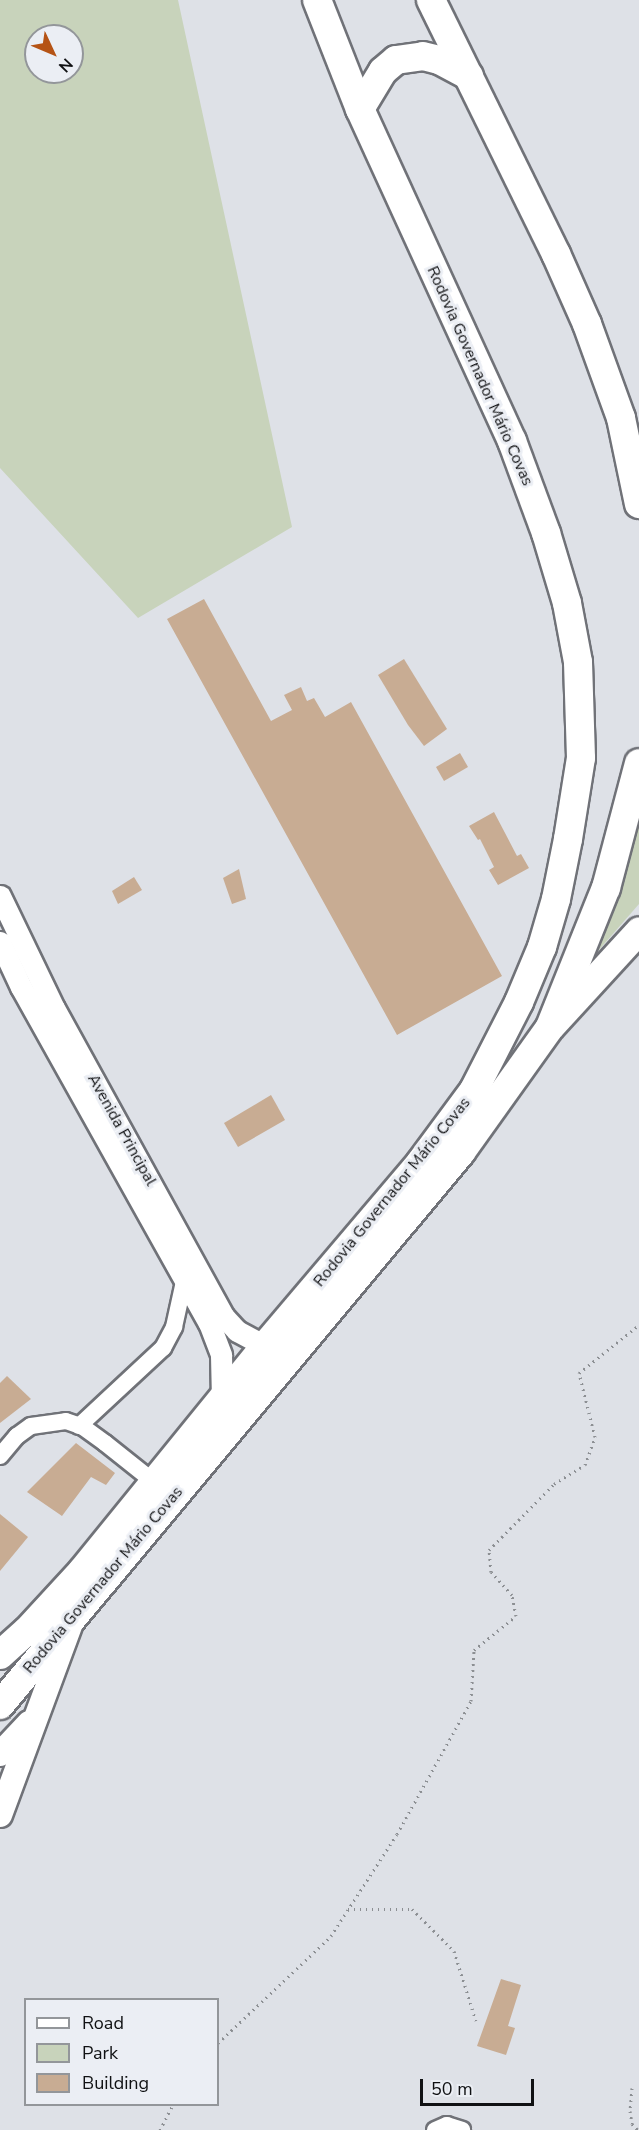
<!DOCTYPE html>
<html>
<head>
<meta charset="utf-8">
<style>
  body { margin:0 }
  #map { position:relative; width:639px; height:2130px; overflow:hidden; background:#dee1e7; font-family:"Nunito Sans",sans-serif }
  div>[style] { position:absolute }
  .green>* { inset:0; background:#c8d3bb }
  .building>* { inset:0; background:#c8ac93 }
  .path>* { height:3px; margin-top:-1.5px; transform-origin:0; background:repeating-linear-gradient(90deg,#8c8f93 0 1.5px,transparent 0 6px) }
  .roads { filter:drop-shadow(2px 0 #707278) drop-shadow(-2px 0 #707278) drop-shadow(0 2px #707278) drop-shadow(0 -2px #707278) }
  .minor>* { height:16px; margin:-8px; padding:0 8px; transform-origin:8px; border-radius:8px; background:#fff }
  .tertiary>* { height:21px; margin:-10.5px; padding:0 10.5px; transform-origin:10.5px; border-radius:10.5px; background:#fff }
  .secondary>* { height:24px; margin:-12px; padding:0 12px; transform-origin:12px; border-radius:12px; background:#fff }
  .primary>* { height:27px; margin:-13.5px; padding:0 13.5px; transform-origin:13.5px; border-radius:13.5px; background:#fff }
  .trunk>* { height:28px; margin:-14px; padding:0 14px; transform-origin:14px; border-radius:14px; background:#fff }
  span { translate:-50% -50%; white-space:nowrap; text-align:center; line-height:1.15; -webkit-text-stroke:6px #ebeef4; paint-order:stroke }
  .street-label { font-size:16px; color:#101113 }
  .legend { position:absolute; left:24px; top:1998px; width:195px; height:108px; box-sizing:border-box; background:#ebeef4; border:2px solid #93969a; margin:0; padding:8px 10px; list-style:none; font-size:18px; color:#101113 }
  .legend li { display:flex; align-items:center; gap:12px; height:30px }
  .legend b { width:30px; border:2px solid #93969a }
  .north { position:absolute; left:24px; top:24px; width:60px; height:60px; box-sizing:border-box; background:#ebeef4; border:2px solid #93969a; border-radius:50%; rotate:134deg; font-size:16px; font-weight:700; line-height:24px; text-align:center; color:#101113 }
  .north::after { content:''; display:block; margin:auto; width:21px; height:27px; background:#b55315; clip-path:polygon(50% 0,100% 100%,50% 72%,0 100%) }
  .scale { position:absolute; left:420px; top:2079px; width:114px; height:27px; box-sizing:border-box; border:3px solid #101113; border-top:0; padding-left:8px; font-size:18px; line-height:21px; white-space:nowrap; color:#101113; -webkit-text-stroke:4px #ebeef4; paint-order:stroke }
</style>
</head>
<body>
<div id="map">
  <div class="green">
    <div style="clip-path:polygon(evenodd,0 0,178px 0,292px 527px,138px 618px,0 468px,0 0,36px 36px,72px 36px,72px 72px,36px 72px,36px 36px)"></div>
    <div style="clip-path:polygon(639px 799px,639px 904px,578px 974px)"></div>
  </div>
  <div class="building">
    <div style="clip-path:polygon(204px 599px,271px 721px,292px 710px,284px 695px,301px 687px,307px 701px,314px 698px,325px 717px,351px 702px,502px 976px,397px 1035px,167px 619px)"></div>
    <div style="clip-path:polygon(404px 659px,447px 729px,424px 746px,408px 725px,378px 675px)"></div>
    <div style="clip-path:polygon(460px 753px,468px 767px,444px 781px,436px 767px)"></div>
    <div style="clip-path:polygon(494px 812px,517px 856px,521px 854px,529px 868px,498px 885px,489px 870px,494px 867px,480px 839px,478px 840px,469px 826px)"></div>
    <div style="clip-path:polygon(239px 869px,246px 899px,232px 904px,223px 878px)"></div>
    <div style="clip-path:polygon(134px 877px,142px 890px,118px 904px,112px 891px)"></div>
    <div style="clip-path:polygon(271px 1095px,285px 1120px,238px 1147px,224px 1123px)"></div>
    <div style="clip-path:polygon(7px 1376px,31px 1399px,0 1423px,0 1383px)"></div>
    <div style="clip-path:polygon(76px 1443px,115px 1473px,106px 1485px,91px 1477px,62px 1516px,27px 1492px)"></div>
    <div style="clip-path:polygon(0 1514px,28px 1537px,0 1571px)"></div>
    <div style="clip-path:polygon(501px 1979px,521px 1985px,508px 2026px,515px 2028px,506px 2055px,477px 2046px)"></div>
  </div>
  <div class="path">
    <div style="left:348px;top:1909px;width:64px"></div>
    <div style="left:412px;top:1909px;width:59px;rotate:45deg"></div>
    <div style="left:454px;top:1951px;width:73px;rotate:72.6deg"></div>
    <div style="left:218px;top:2043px;width:156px;rotate:-43.4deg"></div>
    <div style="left:331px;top:1936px;width:121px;rotate:-57.1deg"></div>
    <div style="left:397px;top:1834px;width:152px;rotate:-60.9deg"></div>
    <div style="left:471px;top:1701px;width:51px;rotate:-86.6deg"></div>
    <div style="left:474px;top:1650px;width:54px;rotate:-39deg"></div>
    <div style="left:516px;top:1616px;width:21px;rotate:-101deg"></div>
    <div style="left:512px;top:1595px;width:31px;rotate:-132deg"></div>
    <div style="left:491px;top:1572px;width:22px;rotate:-95deg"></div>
    <div style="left:489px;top:1550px;width:93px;rotate:-45.4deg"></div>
    <div style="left:554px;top:1484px;width:36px;rotate:-32deg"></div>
    <div style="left:585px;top:1465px;width:30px;rotate:-70deg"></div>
    <div style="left:595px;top:1437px;width:66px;rotate:-104deg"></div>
    <div style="left:579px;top:1373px;width:77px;rotate:-38.7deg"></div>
    <div style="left:632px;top:2088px;width:23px;rotate:95deg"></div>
    <div style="left:630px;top:2111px;width:13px;rotate:81deg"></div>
    <div style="left:632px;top:2124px;width:8px;rotate:45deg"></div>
    <div style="left:160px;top:2130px;width:29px;rotate:-63deg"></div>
  </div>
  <div class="roads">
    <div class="minor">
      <div style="left:79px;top:1426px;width:115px;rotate:-42.9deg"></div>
      <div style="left:163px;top:1348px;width:24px;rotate:-62deg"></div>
      <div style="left:174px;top:1327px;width:51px;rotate:-77.6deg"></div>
      <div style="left:0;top:1456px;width:26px;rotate:-50deg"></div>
      <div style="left:17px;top:1436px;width:17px;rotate:-36deg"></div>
      <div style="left:31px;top:1426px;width:35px;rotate:-8deg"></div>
      <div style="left:66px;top:1421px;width:18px;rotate:19deg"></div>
      <div style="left:83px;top:1427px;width:27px;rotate:36deg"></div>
      <div style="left:105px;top:1443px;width:63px;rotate:38.5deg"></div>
      <div style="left:435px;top:2130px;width:13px;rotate:-23deg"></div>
      <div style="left:447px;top:2125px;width:16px;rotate:18deg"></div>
    </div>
    <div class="tertiary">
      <div style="left:0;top:896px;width:124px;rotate:64.3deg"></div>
      <div style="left:54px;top:1008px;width:353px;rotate:61.2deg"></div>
      <div style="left:224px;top:1317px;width:19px;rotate:47deg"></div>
      <div style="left:237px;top:1331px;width:32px;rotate:28deg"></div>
      <div style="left:0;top:942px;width:50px;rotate:65deg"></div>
      <div style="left:21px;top:987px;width:385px;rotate:60.8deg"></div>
      <div style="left:209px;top:1323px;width:34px;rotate:69deg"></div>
      <div style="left:221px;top:1355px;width:43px;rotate:88.7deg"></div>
    </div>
    <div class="secondary">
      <div style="left:0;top:1754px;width:42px;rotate:-46.9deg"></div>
      <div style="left:0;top:1815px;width:202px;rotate:-69.7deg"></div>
    </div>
    <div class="primary">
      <div style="left:553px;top:1024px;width:127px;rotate:-47.5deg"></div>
    </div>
    <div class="trunk">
      <div style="left:431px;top:0;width:283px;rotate:63.8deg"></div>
      <div style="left:556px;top:254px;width:77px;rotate:66.1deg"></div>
      <div style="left:587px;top:324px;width:100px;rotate:70.1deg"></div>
      <div style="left:621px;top:418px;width:88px;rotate:78.2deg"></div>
      <div style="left:360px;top:109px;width:44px;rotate:-58.8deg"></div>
      <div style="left:383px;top:71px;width:17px;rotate:-40deg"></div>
      <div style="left:396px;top:60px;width:27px;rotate:-8deg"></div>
      <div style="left:423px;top:56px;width:16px;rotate:14deg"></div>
      <div style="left:439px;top:60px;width:34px;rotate:28deg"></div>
      <div style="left:0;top:1655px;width:36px;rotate:-42deg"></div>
      <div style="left:27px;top:1631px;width:83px;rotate:-47.4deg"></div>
      <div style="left:83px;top:1570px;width:289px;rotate:-50.9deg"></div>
      <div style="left:265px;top:1346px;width:240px;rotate:-49.7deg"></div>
      <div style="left:420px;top:1163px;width:91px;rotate:-53.5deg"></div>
      <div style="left:474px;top:1090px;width:99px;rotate:-62.9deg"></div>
      <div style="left:519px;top:1002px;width:60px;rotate:-67.3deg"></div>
      <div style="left:542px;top:947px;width:50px;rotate:-73.7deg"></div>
      <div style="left:556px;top:899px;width:61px;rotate:-78.7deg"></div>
      <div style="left:568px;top:839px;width:82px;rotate:-80.9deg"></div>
      <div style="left:581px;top:758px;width:96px;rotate:-91.8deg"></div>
      <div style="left:578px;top:662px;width:60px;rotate:-100.6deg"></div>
      <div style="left:567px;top:603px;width:73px;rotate:-106.7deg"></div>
      <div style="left:546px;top:533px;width:98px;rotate:-110.3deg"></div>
      <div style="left:512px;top:441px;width:365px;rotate:-114.6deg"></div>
      <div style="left:360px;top:109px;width:117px;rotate:-111.5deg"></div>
      <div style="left:0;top:1705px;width:720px;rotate:-50.18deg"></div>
      <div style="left:461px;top:1152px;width:153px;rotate:-54.5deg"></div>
      <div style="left:550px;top:1027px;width:150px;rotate:-68.1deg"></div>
      <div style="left:606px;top:888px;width:129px;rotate:-75.2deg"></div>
    </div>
  </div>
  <div class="street-label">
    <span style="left:480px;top:376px;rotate:66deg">Rodovia Governador Mário Covas</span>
    <span style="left:122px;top:1130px;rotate:61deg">Avenida Principal</span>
    <span style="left:392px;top:1192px;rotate:-51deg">Rodovia Governador Mário Covas</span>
    <span style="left:103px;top:1580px;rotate:-50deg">Rodovia Governador Mário Covas</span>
  </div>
  <ul class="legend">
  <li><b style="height:8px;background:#fff"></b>Road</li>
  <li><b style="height:16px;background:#c8d3bb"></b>Park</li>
  <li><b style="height:16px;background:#c8ac93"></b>Building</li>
  </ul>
  <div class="north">N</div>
  <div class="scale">50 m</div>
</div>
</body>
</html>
